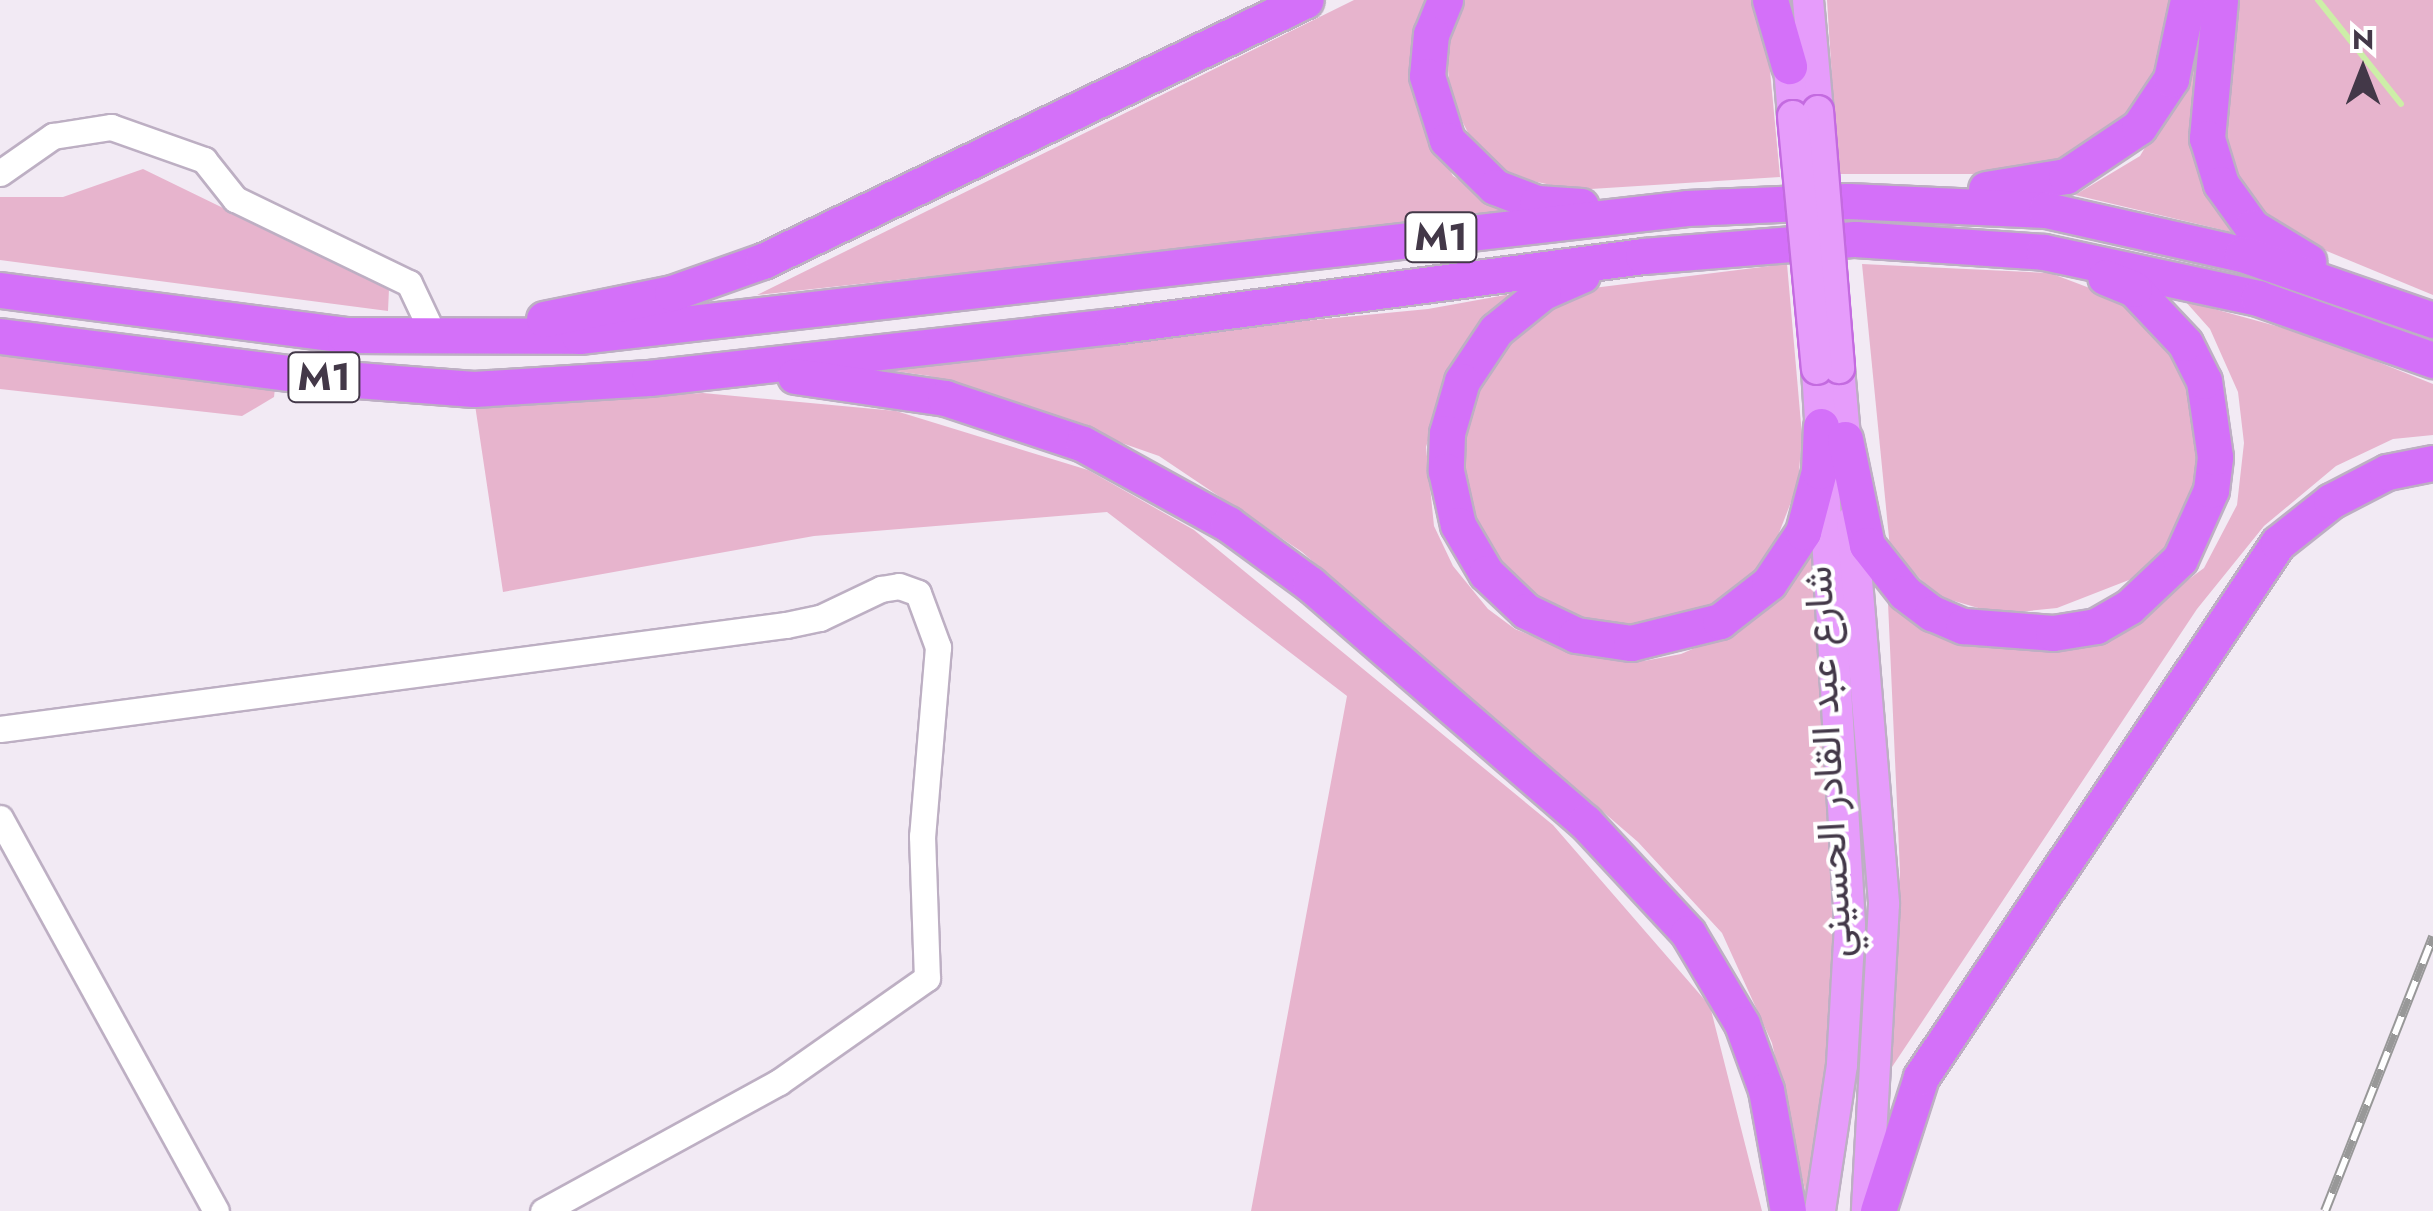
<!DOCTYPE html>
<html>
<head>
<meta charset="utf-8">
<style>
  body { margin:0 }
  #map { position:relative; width:2433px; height:1211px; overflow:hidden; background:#f2eaf4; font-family:Jost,Vazirmatn,sans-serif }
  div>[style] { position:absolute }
  .green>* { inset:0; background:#e7b4cd }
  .stream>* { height:6px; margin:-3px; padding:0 3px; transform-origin:3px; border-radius:3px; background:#cdeea8 }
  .roads { filter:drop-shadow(2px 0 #bdafc3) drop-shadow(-2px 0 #bdafc3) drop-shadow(0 2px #bdafc3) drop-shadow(0 -2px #bdafc3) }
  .minor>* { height:25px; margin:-12.5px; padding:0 12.5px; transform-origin:12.5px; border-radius:12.5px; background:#fff }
  .major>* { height:30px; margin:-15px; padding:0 15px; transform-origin:15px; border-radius:15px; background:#e69cfb }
  .highway>* { height:35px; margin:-17.5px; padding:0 17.5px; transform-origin:17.5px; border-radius:17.5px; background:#d470f9 }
  .rail>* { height:10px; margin-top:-5px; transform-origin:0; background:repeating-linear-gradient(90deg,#fff 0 19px,#989898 0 38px); box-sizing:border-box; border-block:2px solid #989898 }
  .bridges { filter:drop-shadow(2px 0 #c46be0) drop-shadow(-2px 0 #c46be0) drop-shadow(0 2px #c46be0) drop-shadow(0 -2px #c46be0) }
  .major-bridge>* { height:30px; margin:-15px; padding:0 15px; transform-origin:15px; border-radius:15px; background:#e69cfb }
  span { translate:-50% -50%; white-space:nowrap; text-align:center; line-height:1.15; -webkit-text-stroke:8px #fff; paint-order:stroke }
  .shield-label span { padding:2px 8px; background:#fff; border:2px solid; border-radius:8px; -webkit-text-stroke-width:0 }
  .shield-label { font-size:38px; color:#433848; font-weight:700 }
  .street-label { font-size:40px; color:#433848 }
  .north { position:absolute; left:2313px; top:20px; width:100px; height:100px; -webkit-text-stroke:8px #fff; paint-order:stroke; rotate:0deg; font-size:28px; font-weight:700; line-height:40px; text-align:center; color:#433848 }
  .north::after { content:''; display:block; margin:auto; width:35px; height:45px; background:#433848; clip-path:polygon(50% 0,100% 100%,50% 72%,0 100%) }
</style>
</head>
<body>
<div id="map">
  <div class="green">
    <div style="clip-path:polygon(1354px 0,1431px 0,1431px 135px,1453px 176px,1516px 213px,757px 295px)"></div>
    <div style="clip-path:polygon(1465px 0,1751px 0,1767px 38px,1780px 177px,1575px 190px,1513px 177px,1475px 146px,1451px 100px,1446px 50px)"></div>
    <div style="clip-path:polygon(1827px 0,2171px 0,2167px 44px,2145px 94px,2109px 135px,2061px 163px,2008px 174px,1838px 174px)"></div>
    <div style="clip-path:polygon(2235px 0,2433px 0,2433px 295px,2317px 247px,2255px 212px,2227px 176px,2222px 131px)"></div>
    <div style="clip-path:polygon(2197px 60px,2206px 182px,2223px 220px,2244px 235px,2075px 195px,2140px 156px)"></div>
    <div style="clip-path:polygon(143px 169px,389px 289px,388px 311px,0 260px,0 197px,63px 197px)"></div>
    <div style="clip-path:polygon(1787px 264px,1802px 435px,1798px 484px,1772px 551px,1752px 576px,1720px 603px,1645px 630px,1567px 620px,1492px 564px,1466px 516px,1458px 474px,1462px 424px,1481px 376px,1528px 321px,1585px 289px)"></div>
    <div style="clip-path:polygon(1862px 264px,2050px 273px,2124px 301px,2158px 327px,2195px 406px,2205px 472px,2190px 525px,2134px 578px,2057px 608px,1999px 614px,1937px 596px,1890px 548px)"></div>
    <div style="clip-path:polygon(1511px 294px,1454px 359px,1426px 447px,1434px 526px,1453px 566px,1488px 609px,1515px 629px,1578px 655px,1644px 661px,1681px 654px,1746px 626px,1771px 606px,1812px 547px,1833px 930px,1828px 1067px,1806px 1194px,1772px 1043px,1722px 933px,1638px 842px,1302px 552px,1159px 456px,930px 376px,851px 365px,1428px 309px)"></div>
    <div style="clip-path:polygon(2185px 301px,2313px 336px,2433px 384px,2433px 435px,2393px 439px,2336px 466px,2264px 526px,2197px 609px,1884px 1079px,1900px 872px,1888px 603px,1932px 633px,2021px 643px,2113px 635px,2204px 568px,2237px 505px,2244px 443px,2238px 392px,2210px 329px)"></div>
    <div style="clip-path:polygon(0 354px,275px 388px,274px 397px,242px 416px,0 389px)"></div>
    <div style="clip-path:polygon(703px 393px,896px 411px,1088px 470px,1194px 530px,1553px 825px,1710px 1006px,1762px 1211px,1251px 1211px,1347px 696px,1107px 512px,814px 536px,503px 592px,475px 405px)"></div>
  </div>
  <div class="stream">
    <div style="left:2318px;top:0;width:133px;rotate:51.4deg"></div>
  </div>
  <div class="roads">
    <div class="minor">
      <div style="left:0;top:173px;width:65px;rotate:-34.9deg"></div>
      <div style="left:53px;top:136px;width:59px;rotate:-8.8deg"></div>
      <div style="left:111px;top:127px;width:99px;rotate:19.5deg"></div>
      <div style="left:204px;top:160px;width:50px;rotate:51.5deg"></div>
      <div style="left:235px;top:199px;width:193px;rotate:25.8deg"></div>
      <div style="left:409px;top:283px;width:63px;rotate:64.7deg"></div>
      <div style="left:0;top:729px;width:793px;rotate:-7.54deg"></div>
      <div style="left:786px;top:625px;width:35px;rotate:-12deg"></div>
      <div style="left:820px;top:618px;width:68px;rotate:-25.4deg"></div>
      <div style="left:881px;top:589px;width:18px;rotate:-9deg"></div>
      <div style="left:899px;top:586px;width:20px;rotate:20deg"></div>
      <div style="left:918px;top:593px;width:58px;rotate:69.7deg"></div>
      <div style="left:938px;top:647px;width:190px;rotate:94.8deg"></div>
      <div style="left:922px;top:836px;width:142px;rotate:88deg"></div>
      <div style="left:927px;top:978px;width:181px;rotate:144.9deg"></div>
      <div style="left:779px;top:1082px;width:269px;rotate:151.3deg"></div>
      <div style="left:0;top:818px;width:448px;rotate:61.2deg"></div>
    </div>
    <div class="major">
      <div style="left:1808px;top:0;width:111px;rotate:84.9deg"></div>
      <div style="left:1787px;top:43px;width:73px;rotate:85.3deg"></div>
      <div style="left:1839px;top:368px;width:92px;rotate:85deg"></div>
      <div style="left:1817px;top:369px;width:557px;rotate:86.6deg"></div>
      <div style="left:1850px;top:925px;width:140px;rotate:93.3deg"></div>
      <div style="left:1842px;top:1065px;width:148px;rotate:98.6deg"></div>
      <div style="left:1852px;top:521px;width:384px;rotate:85.2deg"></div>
      <div style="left:1884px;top:904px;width:307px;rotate:93.2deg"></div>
    </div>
    <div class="highway">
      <div style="left:1445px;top:0;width:37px;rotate:112deg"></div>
      <div style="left:1431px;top:34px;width:42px;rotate:95.4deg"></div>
      <div style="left:1427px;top:76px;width:67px;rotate:72.6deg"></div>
      <div style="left:1447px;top:140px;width:67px;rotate:44.4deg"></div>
      <div style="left:1495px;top:187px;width:45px;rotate:20.9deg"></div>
      <div style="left:1537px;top:203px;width:44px;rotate:3.9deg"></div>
      <div style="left:1770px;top:0;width:69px;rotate:73.9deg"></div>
      <div style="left:2220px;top:0;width:139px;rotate:95.4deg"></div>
      <div style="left:2207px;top:138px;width:48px;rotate:73.1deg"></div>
      <div style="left:2221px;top:184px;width:53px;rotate:54.2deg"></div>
      <div style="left:2252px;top:227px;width:66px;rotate:31.3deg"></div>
      <div style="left:1986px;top:189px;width:81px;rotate:-9.2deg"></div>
      <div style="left:2066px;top:176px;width:88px;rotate:-33.9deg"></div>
      <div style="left:2139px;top:127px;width:58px;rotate:-56.3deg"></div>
      <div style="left:2171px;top:79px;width:81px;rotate:-77.9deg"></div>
      <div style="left:1582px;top:275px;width:43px;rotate:156.4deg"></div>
      <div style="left:1543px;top:292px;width:60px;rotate:141deg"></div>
      <div style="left:1496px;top:330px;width:61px;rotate:123.7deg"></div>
      <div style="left:1462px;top:381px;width:54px;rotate:106.1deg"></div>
      <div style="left:1447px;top:433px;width:38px;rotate:92deg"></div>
      <div style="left:1446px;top:471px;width:55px;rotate:77.5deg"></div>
      <div style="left:1458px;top:525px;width:56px;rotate:59.7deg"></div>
      <div style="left:1486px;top:573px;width:55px;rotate:43.5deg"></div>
      <div style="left:1526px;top:611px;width:55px;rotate:25.6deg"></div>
      <div style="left:1576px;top:635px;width:56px;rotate:8.3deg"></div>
      <div style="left:1631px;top:643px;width:92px;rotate:-13.9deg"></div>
      <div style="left:1720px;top:621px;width:62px;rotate:-37.8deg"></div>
      <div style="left:1769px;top:583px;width:61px;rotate:-56.3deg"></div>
      <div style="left:1803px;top:532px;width:63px;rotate:-75.3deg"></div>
      <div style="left:1819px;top:471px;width:45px;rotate:-87.5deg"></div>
      <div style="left:0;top:290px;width:348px;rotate:7.4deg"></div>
      <div style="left:345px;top:335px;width:234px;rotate:0.2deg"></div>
      <div style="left:579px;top:336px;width:1115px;rotate:-6.59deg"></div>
      <div style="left:1687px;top:208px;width:161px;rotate:-2.5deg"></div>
      <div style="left:1848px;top:201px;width:198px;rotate:2.6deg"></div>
      <div style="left:2046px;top:210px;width:201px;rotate:12.7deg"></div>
      <div style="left:2242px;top:254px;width:202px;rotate:19.1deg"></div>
      <div style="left:544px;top:319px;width:131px;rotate:-11.5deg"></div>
      <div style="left:672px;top:293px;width:96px;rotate:-19.4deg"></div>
      <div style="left:763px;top:261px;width:602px;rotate:-25.67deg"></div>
      <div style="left:0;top:336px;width:321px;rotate:7.3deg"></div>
      <div style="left:318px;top:377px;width:156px;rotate:4.4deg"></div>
      <div style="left:474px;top:389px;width:175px;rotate:-3.6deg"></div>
      <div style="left:649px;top:378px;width:467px;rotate:-6.4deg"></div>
      <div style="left:1113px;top:326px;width:535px;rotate:-7.52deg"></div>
      <div style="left:1643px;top:256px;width:213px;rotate:-4.6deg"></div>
      <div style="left:1855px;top:239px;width:189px;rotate:3.9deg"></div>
      <div style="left:2044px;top:252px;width:219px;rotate:12.1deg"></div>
      <div style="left:2258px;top:298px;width:186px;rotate:19.5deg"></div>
      <div style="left:795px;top:376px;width:152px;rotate:8.3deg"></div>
      <div style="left:945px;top:398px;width:145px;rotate:18.4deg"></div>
      <div style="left:1083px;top:444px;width:166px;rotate:28.9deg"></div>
      <div style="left:1228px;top:524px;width:102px;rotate:36.2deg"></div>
      <div style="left:1310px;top:584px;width:364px;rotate:40.9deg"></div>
      <div style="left:1585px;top:822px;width:151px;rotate:47.1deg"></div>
      <div style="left:1688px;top:933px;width:106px;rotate:59.3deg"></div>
      <div style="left:1742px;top:1024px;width:70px;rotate:70deg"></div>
      <div style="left:1766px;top:1090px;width:123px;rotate:79.7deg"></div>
      <div style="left:1845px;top:439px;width:108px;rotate:78.3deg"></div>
      <div style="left:1867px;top:545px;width:61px;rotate:51.6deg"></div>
      <div style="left:1905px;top:593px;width:34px;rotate:37deg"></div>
      <div style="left:1932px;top:613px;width:34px;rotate:23deg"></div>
      <div style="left:1963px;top:626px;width:90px;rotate:4.4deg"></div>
      <div style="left:2053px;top:633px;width:44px;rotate:-9.2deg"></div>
      <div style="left:2096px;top:626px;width:38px;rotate:-30deg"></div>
      <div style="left:2129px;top:607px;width:70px;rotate:-43.3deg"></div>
      <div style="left:2180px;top:559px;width:76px;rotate:-65.8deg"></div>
      <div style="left:2211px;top:490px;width:33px;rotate:-83deg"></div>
      <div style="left:2215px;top:457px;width:77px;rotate:-98.2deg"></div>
      <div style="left:2204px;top:381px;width:42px;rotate:-116.6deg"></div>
      <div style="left:2185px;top:343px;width:74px;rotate:-133.4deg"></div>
      <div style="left:2134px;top:289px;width:31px;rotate:-158deg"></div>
      <div style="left:1878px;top:1211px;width:141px;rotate:-72.2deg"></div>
      <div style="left:1921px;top:1077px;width:642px;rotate:-56.24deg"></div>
      <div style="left:2278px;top:543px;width:68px;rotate:-38.4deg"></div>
      <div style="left:2331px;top:501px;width:63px;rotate:-27.4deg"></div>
      <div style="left:2387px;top:472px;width:47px;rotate:-11.1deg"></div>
    </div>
  </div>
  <div class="rail">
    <div style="left:2325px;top:1211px;width:295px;rotate:-68.5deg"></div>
  </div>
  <div class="bridges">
    <div class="major-bridge">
      <div style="left:1818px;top:111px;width:258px;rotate:85.3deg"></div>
      <div style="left:1793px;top:116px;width:254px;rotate:84.6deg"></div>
    </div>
  </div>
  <div class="shield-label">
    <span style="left:1441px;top:237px">M1</span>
    <span style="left:324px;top:377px">M1</span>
  </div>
  <div class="street-label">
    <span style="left:1827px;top:762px;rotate:-93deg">شارع عبد القادر الحسيني</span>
  </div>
  <div class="north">N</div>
</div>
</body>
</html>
